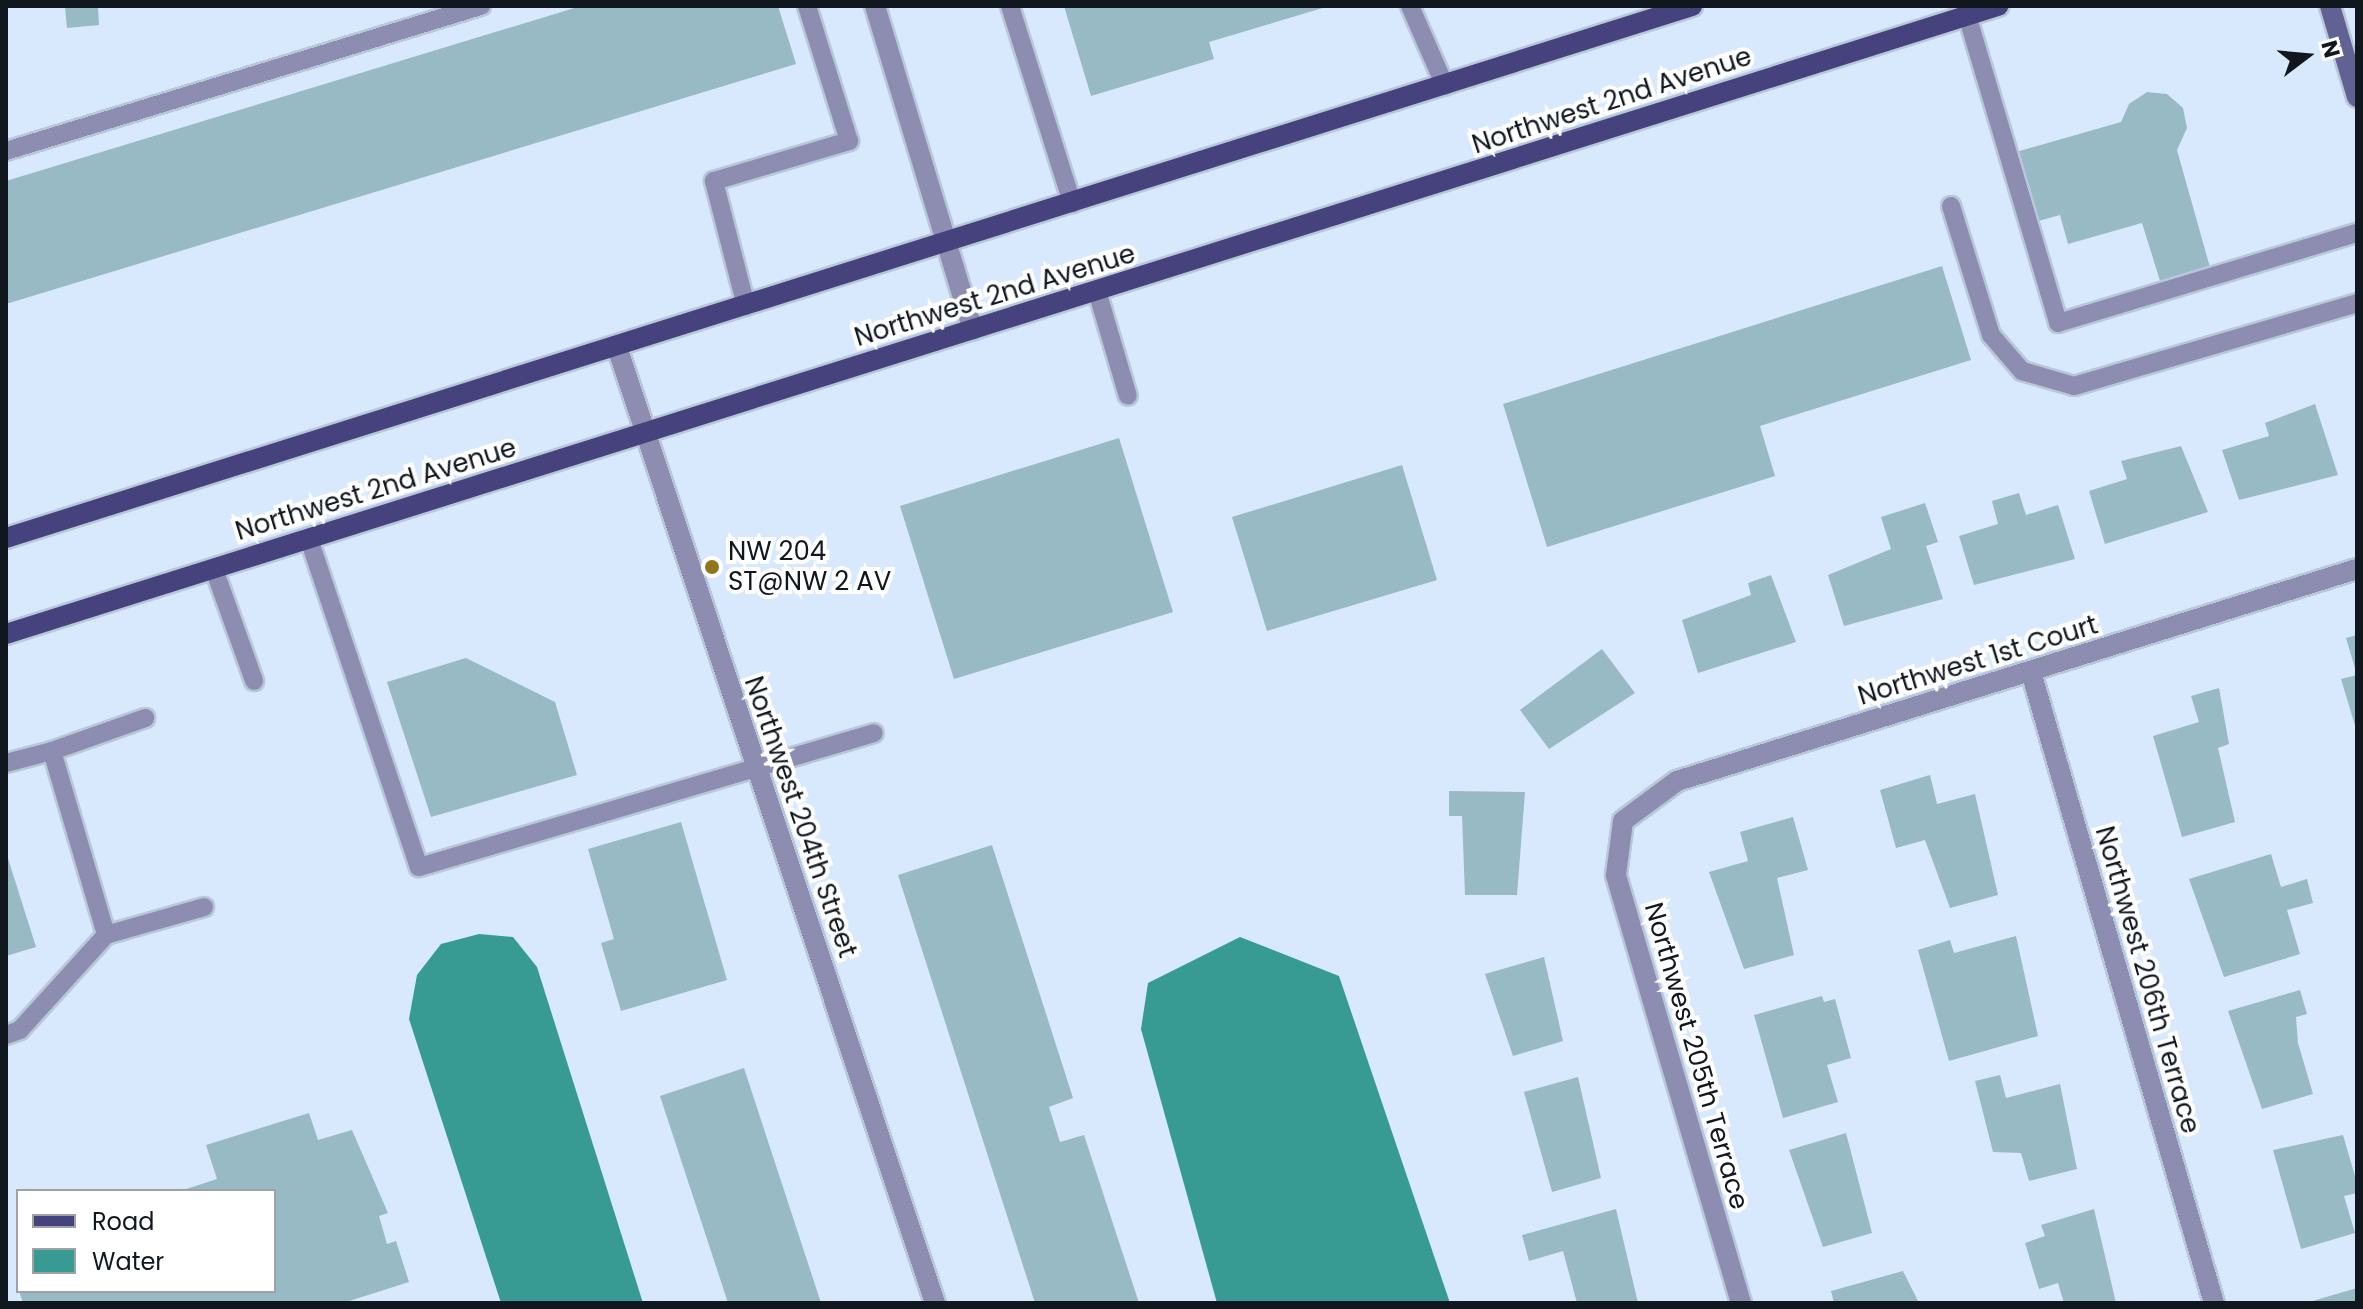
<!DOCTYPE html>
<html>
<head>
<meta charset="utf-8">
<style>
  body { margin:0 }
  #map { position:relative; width:2363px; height:1309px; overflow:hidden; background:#d8e9fd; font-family:Poppins,sans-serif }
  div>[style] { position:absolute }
  .water>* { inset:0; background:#389b93 }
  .building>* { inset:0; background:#98bac5 }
  .roads { filter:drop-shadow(2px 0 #b8c7d9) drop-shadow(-2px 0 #b8c7d9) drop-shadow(0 2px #b8c7d9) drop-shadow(0 -2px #b8c7d9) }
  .lane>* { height:18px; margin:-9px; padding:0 9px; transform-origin:9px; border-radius:9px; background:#8c8db0 }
  .street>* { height:20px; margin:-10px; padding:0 10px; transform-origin:10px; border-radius:10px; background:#8c8db0 }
  .secondary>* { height:20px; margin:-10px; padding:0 10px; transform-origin:10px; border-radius:10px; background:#626193 }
  .primary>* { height:20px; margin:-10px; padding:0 10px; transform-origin:10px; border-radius:10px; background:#45427d }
  .dots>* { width:22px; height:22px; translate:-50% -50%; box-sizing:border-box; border:4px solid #fff; border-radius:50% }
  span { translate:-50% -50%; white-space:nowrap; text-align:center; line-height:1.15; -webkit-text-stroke:8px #fff; paint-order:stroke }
  .street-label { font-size:26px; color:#10171f }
  .poi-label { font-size:26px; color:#10171f }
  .left { translate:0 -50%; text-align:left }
  .frame { position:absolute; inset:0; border:8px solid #10171f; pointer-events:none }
  .legend { position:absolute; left:16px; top:1189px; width:260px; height:104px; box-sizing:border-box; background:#fff; border:2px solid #9fa2a5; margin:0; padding:10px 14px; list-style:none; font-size:24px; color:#10171f }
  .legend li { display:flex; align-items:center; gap:16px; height:40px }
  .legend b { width:40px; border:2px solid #9fa2a5 }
  .north { position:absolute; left:2267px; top:16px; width:80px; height:80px; -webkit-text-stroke:6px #fff; paint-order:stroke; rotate:74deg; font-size:22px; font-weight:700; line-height:32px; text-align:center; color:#10171f }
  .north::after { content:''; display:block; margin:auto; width:28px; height:36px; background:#10171f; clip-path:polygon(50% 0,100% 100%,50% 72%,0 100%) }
</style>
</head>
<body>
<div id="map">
  <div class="water">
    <div style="clip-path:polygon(479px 934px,513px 937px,537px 967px,643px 1303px,501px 1303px,409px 1019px,417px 975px,441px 944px)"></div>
    <div style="clip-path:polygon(1240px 937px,1339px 976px,1450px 1303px,1217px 1303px,1141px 1029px,1148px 983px)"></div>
  </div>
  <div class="building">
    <div style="clip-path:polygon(65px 6px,98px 6px,99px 25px,67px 28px)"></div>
    <div style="clip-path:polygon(581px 6px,778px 6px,796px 64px,6px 304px,6px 181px)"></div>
    <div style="clip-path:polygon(1064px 6px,1326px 6px,1326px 7px,1209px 42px,1214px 59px,1091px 96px)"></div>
    <div style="clip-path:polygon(2147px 92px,2167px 94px,2183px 108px,2187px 128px,2177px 150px,2211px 271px,2161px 284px,2142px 223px,2068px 244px,2060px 215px,2035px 222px,2016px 152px,2121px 122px,2129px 104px)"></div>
    <div style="clip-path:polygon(1942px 266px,1971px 360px,1760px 426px,1775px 476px,1547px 547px,1503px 404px)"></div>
    <div style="clip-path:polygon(2315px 404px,2338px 475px,2239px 500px,2222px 450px,2269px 436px,2265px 423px)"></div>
    <div style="clip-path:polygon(1119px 438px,1173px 612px,954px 679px,900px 506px)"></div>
    <div style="clip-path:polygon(2181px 446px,2208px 512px,2105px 544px,2089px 491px,2127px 479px,2121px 461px)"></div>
    <div style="clip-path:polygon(1402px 465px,1437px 580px,1267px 631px,1232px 517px)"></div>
    <div style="clip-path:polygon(2019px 493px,2026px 515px,2058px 505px,2075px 559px,1974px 585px,1959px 536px,1998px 524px,1992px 501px)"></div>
    <div style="clip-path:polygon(1925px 503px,1938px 542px,1926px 546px,1943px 599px,1844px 626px,1828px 575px,1891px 549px,1881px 517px)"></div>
    <div style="clip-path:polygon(1771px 575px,1796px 642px,1698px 673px,1682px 620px,1751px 595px,1748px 583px)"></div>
    <div style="clip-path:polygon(2357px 635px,2357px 729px,2356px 729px,2341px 679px,2357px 675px,2346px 638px)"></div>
    <div style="clip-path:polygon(1602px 649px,1635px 693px,1549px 749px,1520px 710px)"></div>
    <div style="clip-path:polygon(466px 658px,555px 702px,577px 775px,431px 817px,387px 682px)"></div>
    <div style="clip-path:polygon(2219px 688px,2229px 744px,2218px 748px,2235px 822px,2182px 837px,2153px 736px,2199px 722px,2191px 696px)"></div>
    <div style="clip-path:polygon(1930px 775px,1937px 804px,1975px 794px,1998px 895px,1950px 908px,1925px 840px,1896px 848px,1880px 790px)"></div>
    <div style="clip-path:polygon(1449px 791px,1525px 792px,1517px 895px,1465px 895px,1462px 816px,1449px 816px)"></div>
    <div style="clip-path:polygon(1793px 817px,1808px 870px,1777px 878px,1794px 955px,1744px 969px,1709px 872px,1748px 861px,1740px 832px)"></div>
    <div style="clip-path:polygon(681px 822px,727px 980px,621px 1011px,601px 943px,614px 939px,588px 849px)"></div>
    <div style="clip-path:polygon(992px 845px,1073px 1098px,1049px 1107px,1060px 1142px,1084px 1135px,1139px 1303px,1035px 1303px,898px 875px)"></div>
    <div style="clip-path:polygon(6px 852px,36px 947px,6px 956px)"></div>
    <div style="clip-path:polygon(2271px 854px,2281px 887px,2307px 879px,2313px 903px,2287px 910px,2300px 954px,2224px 977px,2189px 879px)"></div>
    <div style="clip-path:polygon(2016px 936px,2038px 1036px,1949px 1061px,1918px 950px,1950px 940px,1954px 953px)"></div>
    <div style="clip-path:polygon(1544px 957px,1563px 1041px,1513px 1056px,1485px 974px)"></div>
    <div style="clip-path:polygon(2300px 990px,2307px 1014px,2296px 1017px,2298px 1043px,2313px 1094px,2262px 1109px,2228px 1011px)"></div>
    <div style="clip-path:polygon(1822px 996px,1824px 1002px,1835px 999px,1851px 1058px,1827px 1065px,1838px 1102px,1783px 1118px,1754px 1015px)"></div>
    <div style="clip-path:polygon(744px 1068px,821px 1303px,728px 1303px,660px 1096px)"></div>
    <div style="clip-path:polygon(2000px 1075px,2006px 1098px,2060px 1084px,2077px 1169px,2029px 1181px,2021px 1153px,1993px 1152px,1975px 1081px)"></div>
    <div style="clip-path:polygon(1578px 1077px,1601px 1178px,1552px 1192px,1524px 1092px)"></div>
    <div style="clip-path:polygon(309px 1113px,318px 1140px,352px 1130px,388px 1213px,379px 1216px,387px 1244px,396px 1241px,409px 1282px,343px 1303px,23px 1303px,19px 1291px,274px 1291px,274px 1191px,183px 1190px,217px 1179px,206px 1145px)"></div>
    <div style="clip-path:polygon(1846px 1133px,1872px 1233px,1823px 1247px,1789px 1150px)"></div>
    <div style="clip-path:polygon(2343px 1135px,2357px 1183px,2357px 1193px,2344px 1196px,2355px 1233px,2301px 1249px,2273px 1150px)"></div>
    <div style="clip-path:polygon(1616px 1209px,1638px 1303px,1577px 1303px,1563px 1251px,1529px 1261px,1522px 1235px)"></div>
    <div style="clip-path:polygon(2094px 1209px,2116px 1303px,2064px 1303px,2058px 1283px,2039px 1289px,2025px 1243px,2045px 1236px,2041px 1225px)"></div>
    <div style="clip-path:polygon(1903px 1271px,1919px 1303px,1834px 1303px,1831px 1291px)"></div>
    <div style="clip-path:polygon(2357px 1288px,2357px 1303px,2309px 1303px,2309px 1302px)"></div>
  </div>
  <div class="roads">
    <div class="lane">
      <div style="left:1010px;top:6px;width:207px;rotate:72.5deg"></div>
      <div style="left:1410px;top:6px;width:87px;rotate:66.4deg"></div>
      <div style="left:1967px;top:15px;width:321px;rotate:73.5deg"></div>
      <div style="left:2058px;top:323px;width:312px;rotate:-16.8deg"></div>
      <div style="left:6px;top:151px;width:497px;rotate:-17deg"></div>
      <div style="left:1951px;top:206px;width:135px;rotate:72.8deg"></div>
      <div style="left:1991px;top:335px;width:48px;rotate:49.3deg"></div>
      <div style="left:2022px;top:371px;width:54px;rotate:16.1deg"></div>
      <div style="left:2074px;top:386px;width:295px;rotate:-16.3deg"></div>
      <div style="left:1097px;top:291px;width:109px;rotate:73.6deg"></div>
      <div style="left:746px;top:306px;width:129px;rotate:-104.4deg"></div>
      <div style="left:714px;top:181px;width:141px;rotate:-16.5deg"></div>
      <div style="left:849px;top:141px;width:141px;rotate:-107.3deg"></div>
      <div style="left:309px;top:539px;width:346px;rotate:71.5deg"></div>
      <div style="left:419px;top:867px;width:474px;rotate:-16.4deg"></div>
      <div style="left:214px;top:569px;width:119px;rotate:70.3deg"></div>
      <div style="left:52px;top:751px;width:99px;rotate:-19.5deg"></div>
      <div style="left:6px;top:763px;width:48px;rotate:-14.6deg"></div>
      <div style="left:52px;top:751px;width:192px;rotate:73.6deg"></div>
      <div style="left:106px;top:935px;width:128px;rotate:132.2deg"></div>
      <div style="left:20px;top:1030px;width:15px;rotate:160deg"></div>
      <div style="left:106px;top:935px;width:102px;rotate:-15.9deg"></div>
    </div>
    <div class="street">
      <div style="left:875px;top:6px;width:338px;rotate:73.2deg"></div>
      <div style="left:617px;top:347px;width:1008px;rotate:71.6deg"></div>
      <div style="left:2031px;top:672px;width:657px;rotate:73.83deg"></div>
      <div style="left:1741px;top:1303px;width:446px;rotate:-106.3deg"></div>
      <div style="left:1616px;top:875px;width:54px;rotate:-82.6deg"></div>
      <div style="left:1623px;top:821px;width:67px;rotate:-36.5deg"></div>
      <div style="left:1677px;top:781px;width:712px;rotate:-17.32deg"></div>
    </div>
    <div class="secondary">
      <div style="left:2330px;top:6px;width:95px;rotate:73.5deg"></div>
    </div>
    <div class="primary">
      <div style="left:6px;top:538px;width:1768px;rotate:-17.51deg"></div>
      <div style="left:6px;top:634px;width:2089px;rotate:-17.5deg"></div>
    </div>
  </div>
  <div class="dots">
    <div style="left:712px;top:567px;background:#90761b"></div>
  </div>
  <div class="street-label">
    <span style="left:1612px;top:101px;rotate:-18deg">Northwest 2nd Avenue</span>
    <span style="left:995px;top:296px;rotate:-17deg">Northwest 2nd Avenue</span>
    <span style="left:376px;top:490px;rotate:-17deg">Northwest 2nd Avenue</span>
    <span style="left:1978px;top:661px;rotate:-17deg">Northwest 1st Court</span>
    <span style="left:800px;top:817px;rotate:71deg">Northwest 204th Street</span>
    <span style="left:2147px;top:980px;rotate:74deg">Northwest 206th Terrace</span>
    <span style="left:1696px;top:1056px;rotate:74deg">Northwest 205th Terrace</span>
  </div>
  <div class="poi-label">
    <span class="left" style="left:728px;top:567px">NW 204<br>ST@NW 2 AV</span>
  </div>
  <div class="frame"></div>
  <ul class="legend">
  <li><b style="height:10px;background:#45427d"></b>Road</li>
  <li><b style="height:22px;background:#389b93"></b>Water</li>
  </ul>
  <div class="north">N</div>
</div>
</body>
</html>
